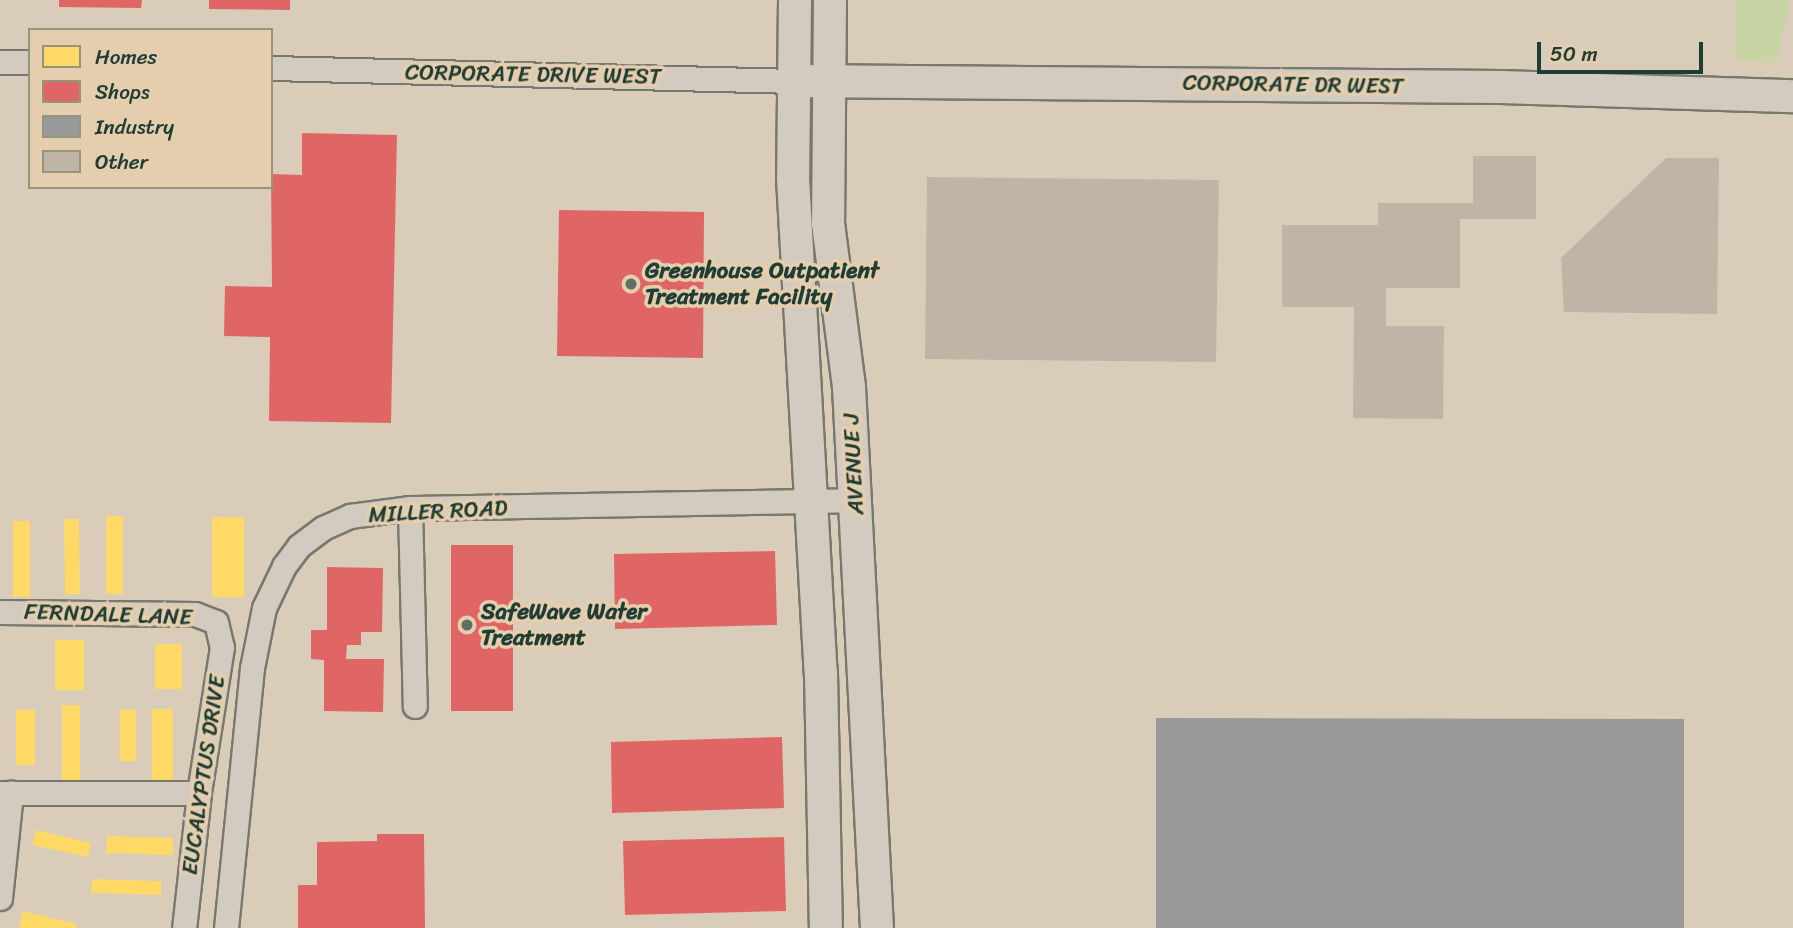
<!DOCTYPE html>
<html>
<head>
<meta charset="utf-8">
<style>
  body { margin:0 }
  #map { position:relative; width:1793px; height:928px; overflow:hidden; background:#d9ccb9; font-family:Sriracha,sans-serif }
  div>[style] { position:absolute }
  .green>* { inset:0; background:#c8d4a4 }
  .homes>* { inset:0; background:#ffd966 }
  .shops>* { inset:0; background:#e06666 }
  .industry>* { inset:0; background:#999 }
  .building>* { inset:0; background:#bfb5a6 }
  .roads { filter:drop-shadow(2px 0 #78786e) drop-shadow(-2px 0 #78786e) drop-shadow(0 2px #78786e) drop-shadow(0 -2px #78786e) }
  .street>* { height:23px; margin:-11.5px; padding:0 11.5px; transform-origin:11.5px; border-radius:11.5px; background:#d3cbbf }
  .secondary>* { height:32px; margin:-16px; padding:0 16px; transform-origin:16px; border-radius:16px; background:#d3cbbf }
  .dots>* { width:19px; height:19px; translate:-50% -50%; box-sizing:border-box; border:4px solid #e4ceae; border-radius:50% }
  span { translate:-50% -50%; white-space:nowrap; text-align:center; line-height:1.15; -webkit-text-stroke:7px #e4ceae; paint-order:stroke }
  .street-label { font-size:23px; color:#1f3d34 }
  .poi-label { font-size:23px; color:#1f3d34; font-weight:700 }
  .left { translate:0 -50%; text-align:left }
  .legend { position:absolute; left:28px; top:28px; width:245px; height:161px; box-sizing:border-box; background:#e4ceae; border:2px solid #95947d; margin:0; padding:9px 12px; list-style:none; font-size:21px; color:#1f3d34 }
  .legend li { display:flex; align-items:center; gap:14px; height:35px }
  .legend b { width:35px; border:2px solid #95947d }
  .scale { position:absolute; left:1537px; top:42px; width:166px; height:32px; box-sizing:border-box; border:4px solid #1f3d34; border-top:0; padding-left:9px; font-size:21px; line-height:24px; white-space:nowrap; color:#1f3d34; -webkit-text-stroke:5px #e4ceae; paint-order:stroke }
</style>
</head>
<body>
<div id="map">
  <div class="green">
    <div style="clip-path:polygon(1736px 0,1790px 0,1776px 63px,1736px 60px)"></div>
  </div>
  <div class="homes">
    <div style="clip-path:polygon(106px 516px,123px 516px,123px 594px,106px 594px)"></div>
    <div style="clip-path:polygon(212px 517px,244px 517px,244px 597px,212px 597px)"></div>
    <div style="clip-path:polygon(64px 519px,79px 519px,80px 594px,65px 594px)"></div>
    <div style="clip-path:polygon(13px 521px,30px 521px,30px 597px,13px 597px)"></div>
    <div style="clip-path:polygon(55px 640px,84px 640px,84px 690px,55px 690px)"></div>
    <div style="clip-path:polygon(155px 644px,182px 644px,182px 689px,155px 689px)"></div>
    <div style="clip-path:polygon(62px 705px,80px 705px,80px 781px,62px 781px)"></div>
    <div style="clip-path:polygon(152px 709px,173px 709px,173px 787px,152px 787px)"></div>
    <div style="clip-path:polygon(16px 710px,35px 710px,35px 765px,16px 765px)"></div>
    <div style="clip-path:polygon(120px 710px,136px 710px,136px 761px,120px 761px)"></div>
    <div style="clip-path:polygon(36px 830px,91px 843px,88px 857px,32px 845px)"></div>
    <div style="clip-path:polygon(107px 836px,173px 838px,173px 855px,106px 853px)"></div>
    <div style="clip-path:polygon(92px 879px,161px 881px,161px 895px,91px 893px)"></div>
    <div style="clip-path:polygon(22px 911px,77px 924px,76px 928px,19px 928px)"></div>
  </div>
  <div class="shops">
    <div style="clip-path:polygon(59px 0,142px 0,141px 8px,59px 7px)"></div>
    <div style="clip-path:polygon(209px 0,290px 0,290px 10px,209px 9px)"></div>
    <div style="clip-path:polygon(302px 133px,397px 135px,391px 423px,269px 421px,270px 337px,224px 336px,225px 286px,272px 287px,271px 174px,302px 175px)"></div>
    <div style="clip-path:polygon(559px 210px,704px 212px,703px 358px,557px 356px)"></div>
    <div style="clip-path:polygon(451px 545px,513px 545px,513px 711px,451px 711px)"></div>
    <div style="clip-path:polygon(775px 551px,777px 625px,615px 629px,614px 554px)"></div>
    <div style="clip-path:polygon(327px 567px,383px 568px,382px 632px,361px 632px,361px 645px,347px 645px,346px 659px,384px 659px,383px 712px,324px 711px,324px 660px,311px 659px,311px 630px,327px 630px)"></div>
    <div style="clip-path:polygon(782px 737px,784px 808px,612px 813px,611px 742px)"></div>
    <div style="clip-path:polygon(377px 834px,424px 834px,425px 928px,298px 928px,298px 885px,317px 885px,317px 842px,377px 841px)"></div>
    <div style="clip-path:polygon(784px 837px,786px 911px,625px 915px,623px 841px)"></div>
  </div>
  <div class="industry">
    <div style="clip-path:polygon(1156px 718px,1684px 719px,1684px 928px,1156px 928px)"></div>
  </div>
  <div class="building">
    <div style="clip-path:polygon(1473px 156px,1536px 156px,1536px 219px,1460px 219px,1460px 288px,1386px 288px,1386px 326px,1444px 326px,1443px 419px,1353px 418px,1354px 307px,1282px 307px,1282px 225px,1378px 225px,1378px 203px,1473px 203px)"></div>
    <div style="clip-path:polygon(1666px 158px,1719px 158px,1717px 314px,1564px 312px,1561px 258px)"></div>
    <div style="clip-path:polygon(927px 177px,1219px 180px,1216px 362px,925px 359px)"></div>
  </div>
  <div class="roads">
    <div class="street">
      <div style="left:0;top:62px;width:30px"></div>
      <div style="left:271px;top:68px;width:523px;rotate:1.42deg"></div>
      <div style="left:410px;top:508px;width:198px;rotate:88.6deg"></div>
      <div style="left:0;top:612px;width:195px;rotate:0.6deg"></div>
      <div style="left:195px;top:614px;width:22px;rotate:21deg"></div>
      <div style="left:216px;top:622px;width:26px;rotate:77deg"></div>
      <div style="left:222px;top:647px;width:148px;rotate:99deg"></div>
      <div style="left:199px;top:793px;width:136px;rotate:96.3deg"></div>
      <div style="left:0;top:793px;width:199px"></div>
      <div style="left:0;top:898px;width:106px;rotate:-84deg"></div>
      <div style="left:226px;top:928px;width:261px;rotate:-84.3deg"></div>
      <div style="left:252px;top:668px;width:61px;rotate:-78.7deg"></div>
      <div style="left:264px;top:608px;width:47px;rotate:-64.5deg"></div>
      <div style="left:284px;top:566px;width:25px;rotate:-53deg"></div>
      <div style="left:299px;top:546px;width:30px;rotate:-37deg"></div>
      <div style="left:323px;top:528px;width:30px;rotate:-24deg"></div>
      <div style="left:350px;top:516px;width:61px;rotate:-7.6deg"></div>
      <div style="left:410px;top:508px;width:444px;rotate:-1deg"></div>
    </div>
    <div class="secondary">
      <div style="left:795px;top:0;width:178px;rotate:90.6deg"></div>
      <div style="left:793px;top:178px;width:496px;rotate:86.8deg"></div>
      <div style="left:821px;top:673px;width:255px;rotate:88.9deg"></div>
      <div style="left:830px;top:0;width:223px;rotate:90.5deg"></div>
      <div style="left:828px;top:223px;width:165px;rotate:82.7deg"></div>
      <div style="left:849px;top:387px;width:542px;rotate:87.04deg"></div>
      <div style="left:794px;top:81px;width:707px;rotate:0.49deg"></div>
      <div style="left:1501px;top:87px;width:292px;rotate:1.8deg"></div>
    </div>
  </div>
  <div class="dots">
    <div style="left:631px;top:284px;background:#606f63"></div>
    <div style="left:467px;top:625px;background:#606f63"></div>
  </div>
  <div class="street-label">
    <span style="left:533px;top:75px;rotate:1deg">CORPORATE DRIVE WEST</span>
    <span style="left:1293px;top:85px;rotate:1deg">CORPORATE DR WEST</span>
    <span style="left:854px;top:464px;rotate:-93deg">AVENUE J</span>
    <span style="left:438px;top:512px;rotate:-3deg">MILLER ROAD</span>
    <span style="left:108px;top:615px;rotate:2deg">FERNDALE LANE</span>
    <span style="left:204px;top:775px;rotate:-82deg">EUCALYPTUS DRIVE</span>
  </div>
  <div class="poi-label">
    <span class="left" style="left:645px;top:284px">Greenhouse Outpatient<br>Treatment Facility</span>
    <span class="left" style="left:481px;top:625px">SafeWave Water<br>Treatment</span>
  </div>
  <ul class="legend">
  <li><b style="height:19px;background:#ffd966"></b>Homes</li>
  <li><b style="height:19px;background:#e06666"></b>Shops</li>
  <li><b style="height:19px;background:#999"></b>Industry</li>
  <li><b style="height:19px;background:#bfb5a6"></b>Other</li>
  </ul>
  <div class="scale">50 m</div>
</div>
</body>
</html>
